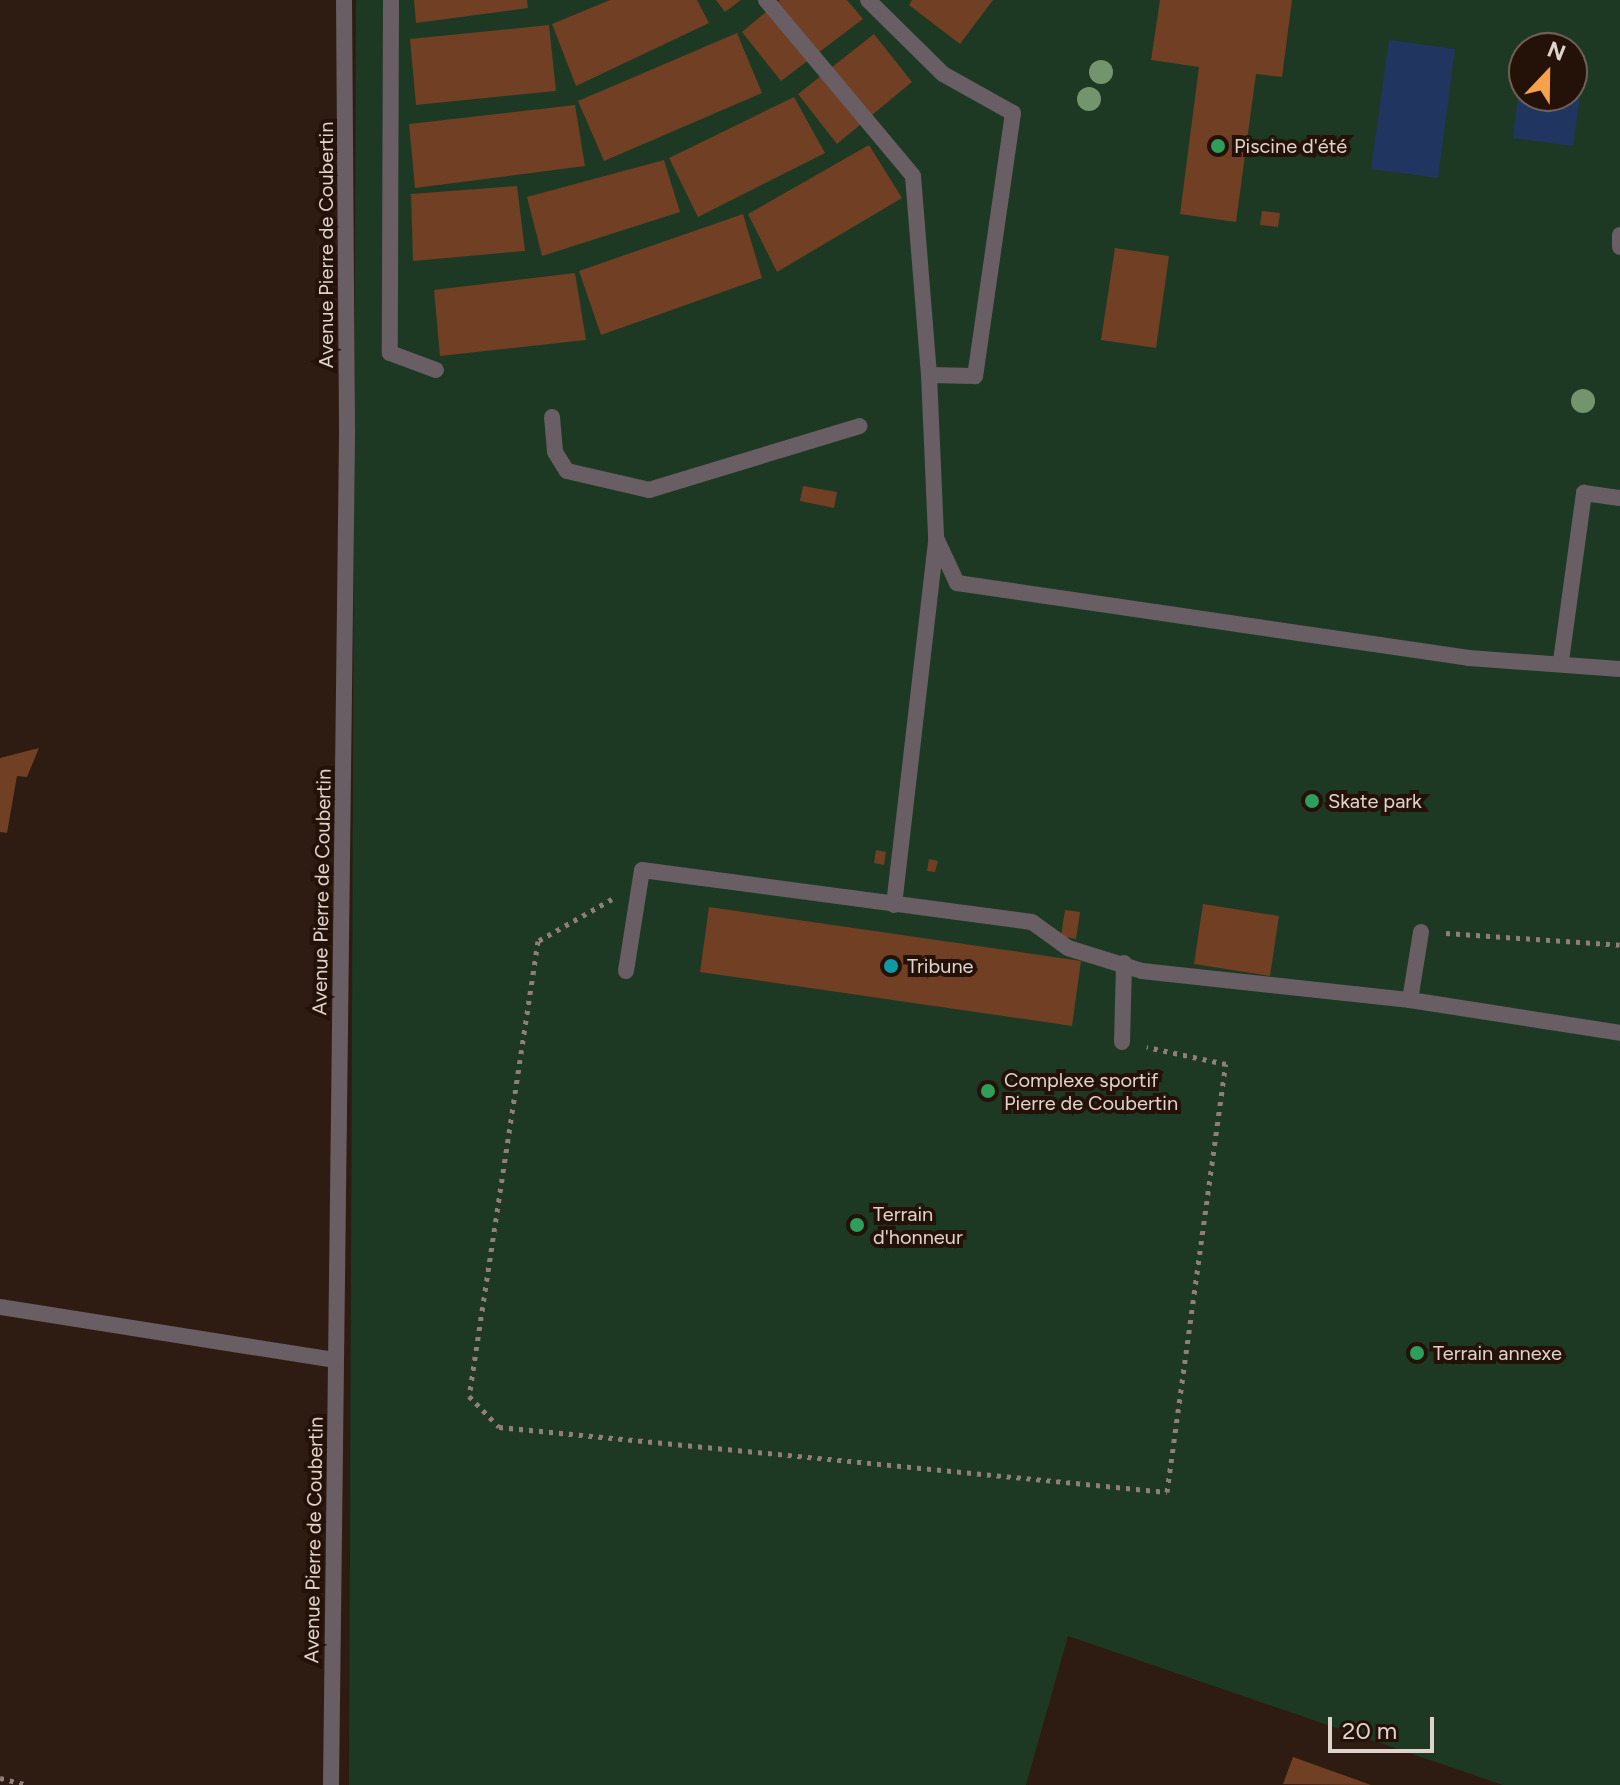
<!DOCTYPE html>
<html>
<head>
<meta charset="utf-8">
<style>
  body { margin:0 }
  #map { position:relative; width:1620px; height:1785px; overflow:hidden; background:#2e1c12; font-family:Figtree,sans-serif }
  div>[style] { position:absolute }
  .green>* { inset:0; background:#1d3923 }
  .water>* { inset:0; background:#203661 }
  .building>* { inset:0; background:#713f24 }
  .path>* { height:5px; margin-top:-2.5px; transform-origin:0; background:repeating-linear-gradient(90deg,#8f7f78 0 4px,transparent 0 10px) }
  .service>* { height:16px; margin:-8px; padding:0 8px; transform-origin:8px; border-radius:8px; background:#695e63 }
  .minor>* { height:16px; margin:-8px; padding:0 8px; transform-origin:8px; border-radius:8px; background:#695e63 }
  .trees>* { width:24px; height:24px; margin:-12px; border-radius:50%; background:#74946e }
  .dots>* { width:22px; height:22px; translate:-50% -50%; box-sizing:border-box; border:4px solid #241209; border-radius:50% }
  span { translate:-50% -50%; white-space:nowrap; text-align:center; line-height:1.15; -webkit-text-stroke:8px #241209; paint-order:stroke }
  .poi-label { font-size:20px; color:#e0d3cd }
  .left { translate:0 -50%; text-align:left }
  .street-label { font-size:20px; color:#e0d3cd }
  .north { position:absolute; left:1508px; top:32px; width:80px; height:80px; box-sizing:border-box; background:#241209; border:2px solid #6f5f57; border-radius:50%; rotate:22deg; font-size:22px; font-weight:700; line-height:32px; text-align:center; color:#e0d3cd }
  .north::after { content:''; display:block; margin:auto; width:28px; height:36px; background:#f7a14a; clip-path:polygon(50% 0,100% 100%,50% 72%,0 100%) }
  .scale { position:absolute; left:1328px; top:1717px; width:106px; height:36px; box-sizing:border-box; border:4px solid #e0d3cd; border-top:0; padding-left:10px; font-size:24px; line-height:28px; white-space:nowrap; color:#e0d3cd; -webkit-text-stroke:6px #241209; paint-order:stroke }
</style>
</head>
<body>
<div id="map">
  <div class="green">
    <div style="clip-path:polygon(evenodd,356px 0,1620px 0,1620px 1785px,1503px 1785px,1068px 1636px,1026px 1785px,349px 1785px,356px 0,1524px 48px,1572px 48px,1572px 96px,1524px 96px,1524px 48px)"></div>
  </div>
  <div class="water">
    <div style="clip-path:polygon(1389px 40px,1455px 49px,1438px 178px,1371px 169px)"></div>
    <div style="clip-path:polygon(1521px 73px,1524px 96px,1572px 96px,1572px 80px,1582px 81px,1573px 146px,1513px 138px)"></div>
  </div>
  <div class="building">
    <div style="clip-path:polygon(414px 0,527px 0,528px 8px,416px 23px)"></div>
    <div style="clip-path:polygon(610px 0,697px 0,709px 23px,576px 86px,552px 24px)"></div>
    <div style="clip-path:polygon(716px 0,741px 0,725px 12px)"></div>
    <div style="clip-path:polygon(780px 0,847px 0,863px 19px,781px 81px,742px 32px)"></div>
    <div style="clip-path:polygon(912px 0,993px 0,960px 44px,909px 5px)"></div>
    <div style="clip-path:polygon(1160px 0,1292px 0,1282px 77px,1256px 74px,1236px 222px,1180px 214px,1199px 67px,1151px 60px)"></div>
    <div style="clip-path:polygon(549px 25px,556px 91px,416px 105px,410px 39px)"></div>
    <div style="clip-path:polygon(737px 33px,762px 93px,604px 161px,578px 101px)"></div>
    <div style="clip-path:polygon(874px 34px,912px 82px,837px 144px,798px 94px)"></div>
    <div style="clip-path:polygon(794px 97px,825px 153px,698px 217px,669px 158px)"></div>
    <div style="clip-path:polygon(575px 105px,585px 166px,415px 188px,409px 124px)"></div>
    <div style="clip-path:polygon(869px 145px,902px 198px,777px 272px,748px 214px)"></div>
    <div style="clip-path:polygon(664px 160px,680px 212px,542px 256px,527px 197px)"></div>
    <div style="clip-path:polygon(517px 186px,525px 251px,413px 261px,411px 194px)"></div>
    <div style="clip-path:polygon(1262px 211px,1280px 213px,1278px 227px,1260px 225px)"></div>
    <div style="clip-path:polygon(743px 214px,762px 278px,601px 335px,579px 271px)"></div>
    <div style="clip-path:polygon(1115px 248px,1169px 256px,1156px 348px,1101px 340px)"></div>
    <div style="clip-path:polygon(575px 273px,586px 340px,440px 356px,434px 290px)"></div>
    <div style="clip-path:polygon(803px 486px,837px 492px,834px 508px,800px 501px)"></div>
    <div style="clip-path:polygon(39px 748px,27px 777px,17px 776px,7px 833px,0 832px,0 758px)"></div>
    <div style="clip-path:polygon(876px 850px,886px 852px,884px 865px,874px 863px)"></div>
    <div style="clip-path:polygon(929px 859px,938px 861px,935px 872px,927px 871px)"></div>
    <div style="clip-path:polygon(1203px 904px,1279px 916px,1270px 976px,1194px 964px)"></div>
    <div style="clip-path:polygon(709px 907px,1081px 961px,1072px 1026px,700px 972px)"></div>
    <div style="clip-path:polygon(1065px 910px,1080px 912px,1076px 939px,1061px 936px)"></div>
    <div style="clip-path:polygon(1293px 1757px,1371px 1785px,1283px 1784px)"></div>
  </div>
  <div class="path">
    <div style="left:612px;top:899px;width:85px;rotate:150.4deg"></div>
    <div style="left:538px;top:941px;width:460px;rotate:98.6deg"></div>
    <div style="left:469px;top:1396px;width:43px;rotate:45.9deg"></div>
    <div style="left:499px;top:1427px;width:671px;rotate:5.56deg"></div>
    <div style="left:1167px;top:1492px;width:432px;rotate:-82.2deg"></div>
    <div style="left:1226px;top:1064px;width:81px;rotate:-167.9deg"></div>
    <div style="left:1446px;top:933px;width:174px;rotate:3.9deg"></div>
    <div style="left:0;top:1778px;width:29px;rotate:14deg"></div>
  </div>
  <div class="service">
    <div style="left:391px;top:0;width:353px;rotate:90.2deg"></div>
    <div style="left:390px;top:353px;width:49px;rotate:20.3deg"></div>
    <div style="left:766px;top:0;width:229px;rotate:50.1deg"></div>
    <div style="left:913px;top:176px;width:200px;rotate:85.4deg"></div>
    <div style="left:868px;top:0;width:105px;rotate:44.6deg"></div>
    <div style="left:943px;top:74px;width:80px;rotate:29.1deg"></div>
    <div style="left:1013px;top:113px;width:266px;rotate:98.2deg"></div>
    <div style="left:975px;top:376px;width:46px;rotate:-178.8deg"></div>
    <div style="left:929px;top:375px;width:163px;rotate:87.5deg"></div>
    <div style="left:936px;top:538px;width:50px;rotate:65deg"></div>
    <div style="left:957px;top:583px;width:517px;rotate:8.33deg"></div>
    <div style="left:1469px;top:658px;width:151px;rotate:4.2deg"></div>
    <div style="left:1620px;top:235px;width:12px;rotate:90deg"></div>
    <div style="left:552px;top:417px;width:35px;rotate:85deg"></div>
    <div style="left:555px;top:452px;width:22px;rotate:58deg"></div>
    <div style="left:567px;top:471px;width:84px;rotate:13deg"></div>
    <div style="left:649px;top:490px;width:220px;rotate:-16.9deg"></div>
    <div style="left:1561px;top:661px;width:170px;rotate:-82.2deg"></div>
    <div style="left:1584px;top:493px;width:36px;rotate:8deg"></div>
    <div style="left:894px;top:905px;width:367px;rotate:-83.4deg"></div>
    <div style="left:1421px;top:932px;width:69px;rotate:99.2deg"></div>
    <div style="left:1410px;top:1000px;width:213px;rotate:8.9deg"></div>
    <div style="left:626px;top:971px;width:102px;rotate:-81deg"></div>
    <div style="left:642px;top:870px;width:393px;rotate:7.6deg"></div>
    <div style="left:1032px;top:922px;width:44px;rotate:35.8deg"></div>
    <div style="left:1068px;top:948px;width:77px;rotate:17.3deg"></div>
    <div style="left:1142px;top:971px;width:270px;rotate:6.2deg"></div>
    <div style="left:1122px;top:1042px;width:79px;rotate:-88.5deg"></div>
    <div style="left:0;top:1307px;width:340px;rotate:9deg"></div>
  </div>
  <div class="minor">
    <div style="left:331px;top:1785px;width:1357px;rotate:-89.32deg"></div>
    <div style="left:347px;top:428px;width:428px;rotate:-90.4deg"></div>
  </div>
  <div class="trees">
    <div style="left:1101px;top:72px"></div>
    <div style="left:1089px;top:99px"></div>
    <div style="left:1583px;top:401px"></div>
  </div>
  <div class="dots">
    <div style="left:1218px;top:146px;background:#2e9e5b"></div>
    <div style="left:1312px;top:801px;background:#2e9e5b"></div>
    <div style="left:891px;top:966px;background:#0f9aa8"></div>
    <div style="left:988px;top:1091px;background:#2e9e5b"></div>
    <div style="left:857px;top:1225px;background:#2e9e5b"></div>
    <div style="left:1417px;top:1353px;background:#2e9e5b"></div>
  </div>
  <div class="poi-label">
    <span class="left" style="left:1234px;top:146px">Piscine d'été</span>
    <span class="left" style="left:1328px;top:801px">Skate park</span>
    <span class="left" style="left:907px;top:966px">Tribune</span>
    <span class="left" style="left:1004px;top:1092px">Complexe sportif<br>Pierre de Coubertin</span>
    <span class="left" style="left:873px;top:1226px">Terrain<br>d'honneur</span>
    <span class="left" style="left:1433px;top:1353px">Terrain annexe</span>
  </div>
  <div class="street-label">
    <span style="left:326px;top:245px;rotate:-90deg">Avenue Pierre de Coubertin</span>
    <span style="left:322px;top:892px;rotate:-89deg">Avenue Pierre de Coubertin</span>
    <span style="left:314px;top:1540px;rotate:-89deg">Avenue Pierre de Coubertin</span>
  </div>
  <div class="north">N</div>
  <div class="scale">20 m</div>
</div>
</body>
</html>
